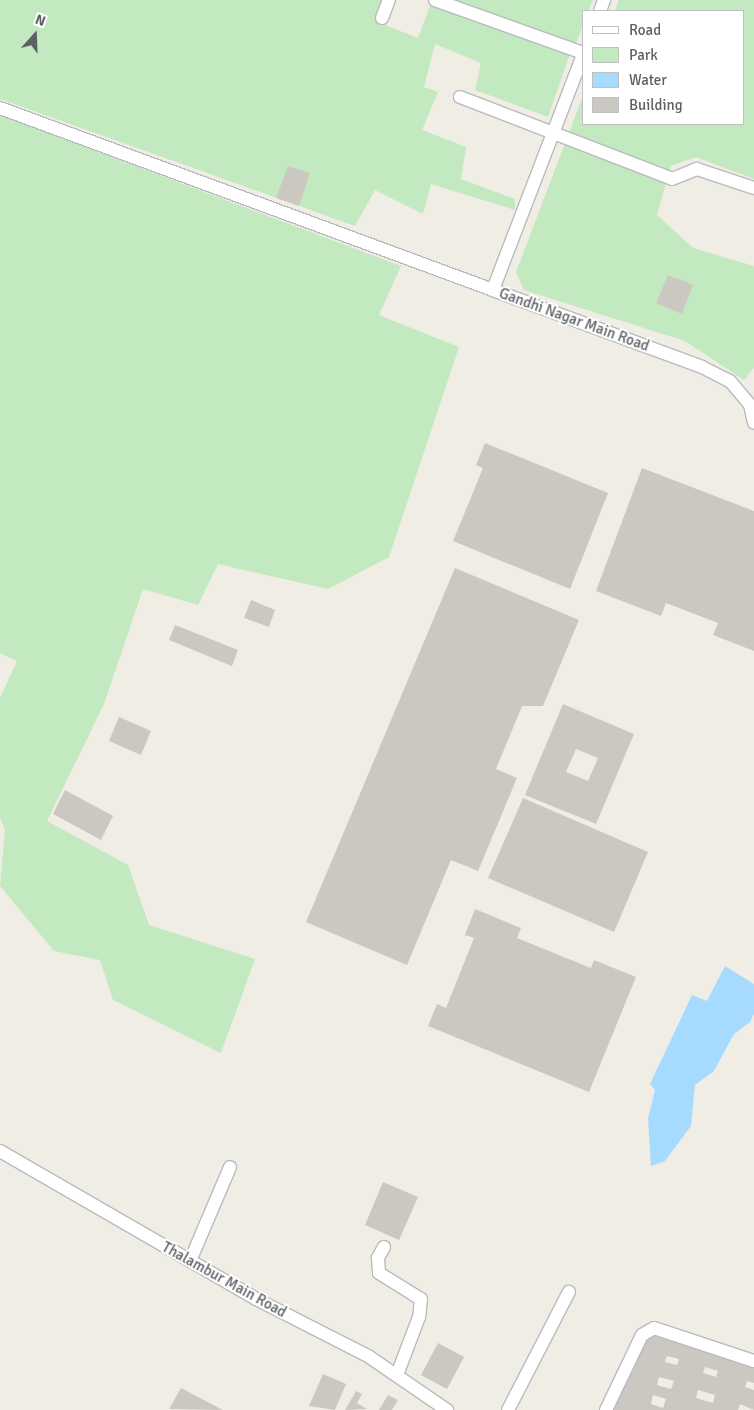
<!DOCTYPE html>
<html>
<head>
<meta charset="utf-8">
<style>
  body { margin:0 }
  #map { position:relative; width:754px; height:1410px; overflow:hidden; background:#f0ede5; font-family:Signika,sans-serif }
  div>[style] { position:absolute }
  .green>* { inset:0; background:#c2e9c0 }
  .water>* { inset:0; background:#a6dbff }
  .building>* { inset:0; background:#cbc8c2 }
  .roads { filter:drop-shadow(1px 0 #b7bbbf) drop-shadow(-1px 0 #b7bbbf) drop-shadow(0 1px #b7bbbf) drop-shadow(0 -1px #b7bbbf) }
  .minor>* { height:12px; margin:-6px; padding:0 6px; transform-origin:6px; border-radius:6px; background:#fff }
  span { translate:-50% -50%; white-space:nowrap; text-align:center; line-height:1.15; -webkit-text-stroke:4px #fff; paint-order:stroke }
  .street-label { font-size:15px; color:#5d6166 }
  .legend { position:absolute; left:582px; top:10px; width:162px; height:115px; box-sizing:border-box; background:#fff; border:1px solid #bec0c2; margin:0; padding:6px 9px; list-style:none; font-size:15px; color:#5d6166 }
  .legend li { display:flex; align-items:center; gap:10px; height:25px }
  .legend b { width:25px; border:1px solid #bec0c2 }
  .north { position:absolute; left:10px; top:10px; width:50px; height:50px; -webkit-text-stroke:4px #fff; paint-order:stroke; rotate:20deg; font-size:14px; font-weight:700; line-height:20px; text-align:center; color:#5d6166 }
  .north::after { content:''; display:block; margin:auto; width:18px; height:22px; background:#5d6166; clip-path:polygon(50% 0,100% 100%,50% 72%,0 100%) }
</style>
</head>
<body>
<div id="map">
  <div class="green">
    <div style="clip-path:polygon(0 0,395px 0,385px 25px,418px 38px,431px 3px,570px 54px,548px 117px,475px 90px,481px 63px,435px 44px,424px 87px,438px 92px,422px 130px,466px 147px,461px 179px,515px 199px,515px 210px,431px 184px,423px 214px,375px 190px,355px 226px,0 99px)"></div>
    <div style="clip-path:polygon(449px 0,593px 0,588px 11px,583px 11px,583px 26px,575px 46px)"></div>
    <div style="clip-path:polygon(619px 0,754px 0,754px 179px,696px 157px,671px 166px,657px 215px,693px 248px,754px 266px,754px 368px,744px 380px,685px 341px,524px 290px,516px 272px,583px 96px,583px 124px,743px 124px,743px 11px,615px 11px)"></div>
    <div style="clip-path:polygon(0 115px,401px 266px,379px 315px,459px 347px,389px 557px,328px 589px,218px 564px,198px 605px,143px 589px,104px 704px,47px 821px,128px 865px,149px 925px,255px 959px,221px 1053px,113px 1000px,100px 960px,54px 951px,0 886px,5px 830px,0 818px,0 698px,17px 661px,0 653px)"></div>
  </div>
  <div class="water">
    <div style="clip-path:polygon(725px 966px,754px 984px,754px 1014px,750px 1022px,734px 1034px,714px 1071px,695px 1085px,691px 1126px,665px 1161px,651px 1166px,648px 1118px,655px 1090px,650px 1084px,692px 995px,707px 1001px)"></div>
  </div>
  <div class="building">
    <div style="clip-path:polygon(288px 166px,310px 173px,299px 206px,276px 198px)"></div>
    <div style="clip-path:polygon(668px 275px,693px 285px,682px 314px,656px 303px)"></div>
    <div style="clip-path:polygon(485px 443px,608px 493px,570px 589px,453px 541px,483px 468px,476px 465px)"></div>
    <div style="clip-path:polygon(642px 468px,754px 511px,754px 651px,713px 635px,718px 623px,666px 603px,661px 616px,596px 591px)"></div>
    <div style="clip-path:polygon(455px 568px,579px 620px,543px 706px,522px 706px,496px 769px,517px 778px,478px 871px,451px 860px,407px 965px,306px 922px)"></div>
    <div style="clip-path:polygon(251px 600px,275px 610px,269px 627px,244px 618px)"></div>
    <div style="clip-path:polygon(175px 625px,238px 650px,232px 666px,169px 640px)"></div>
    <div style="clip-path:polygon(evenodd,563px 704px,634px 734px,596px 824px,525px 795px,563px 704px,576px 749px,598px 758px,588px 781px,566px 772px,576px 749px)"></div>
    <div style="clip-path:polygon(119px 717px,151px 731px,141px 755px,109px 741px)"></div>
    <div style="clip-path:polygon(65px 790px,113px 816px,101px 840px,53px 814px)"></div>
    <div style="clip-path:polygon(523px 798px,648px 852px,614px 932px,488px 878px)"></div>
    <div style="clip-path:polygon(475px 909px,521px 928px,517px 938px,591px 968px,594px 960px,636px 977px,589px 1092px,428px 1026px,437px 1004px,446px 1008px,474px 938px,465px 935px)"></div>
    <div style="clip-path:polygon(383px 1182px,418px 1197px,399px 1240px,365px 1225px)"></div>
    <div style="clip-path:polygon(evenodd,648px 1333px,754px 1367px,754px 1383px,747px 1381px,745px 1387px,754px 1390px,754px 1410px,740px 1404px,738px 1410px,612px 1410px,648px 1333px,667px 1356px,679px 1359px,677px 1365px,665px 1362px,667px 1356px,648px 1333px,705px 1367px,718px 1371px,716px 1377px,703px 1373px,705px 1367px,648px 1333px,659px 1377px,674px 1381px,671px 1389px,657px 1385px,659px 1377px,648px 1333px,698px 1390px,715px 1395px,713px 1403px,696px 1398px,698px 1390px,648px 1333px,653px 1395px,666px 1399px,663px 1408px,651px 1404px,653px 1395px)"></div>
    <div style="clip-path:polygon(438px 1343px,464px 1357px,447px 1389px,421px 1375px)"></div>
    <div style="clip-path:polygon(323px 1374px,346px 1384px,335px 1410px,309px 1406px)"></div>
    <div style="clip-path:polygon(181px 1388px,223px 1410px,169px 1409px)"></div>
    <div style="clip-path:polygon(356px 1391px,362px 1394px,357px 1403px,367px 1409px,345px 1410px)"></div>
    <div style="clip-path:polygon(388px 1395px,398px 1400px,392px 1410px,379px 1410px)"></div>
  </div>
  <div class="roads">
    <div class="minor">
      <div style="left:435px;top:0;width:157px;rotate:19.7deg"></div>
      <div style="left:600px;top:11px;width:12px;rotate:-70deg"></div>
      <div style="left:382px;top:18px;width:19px;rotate:-69deg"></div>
      <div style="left:583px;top:55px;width:252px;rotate:111deg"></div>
      <div style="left:493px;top:290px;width:223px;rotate:20.2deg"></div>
      <div style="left:702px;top:367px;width:31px;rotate:27deg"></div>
      <div style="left:730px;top:381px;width:31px;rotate:50deg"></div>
      <div style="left:750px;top:405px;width:18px;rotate:77deg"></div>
      <div style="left:460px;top:97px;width:227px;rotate:21.1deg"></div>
      <div style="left:672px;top:179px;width:27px;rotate:-22deg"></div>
      <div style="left:697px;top:169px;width:60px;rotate:18.4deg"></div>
      <div style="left:0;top:108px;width:526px;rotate:20.26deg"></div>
      <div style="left:0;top:1151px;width:296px;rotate:30deg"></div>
      <div style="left:256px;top:1299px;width:126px;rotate:27deg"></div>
      <div style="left:368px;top:1356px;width:96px;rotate:34.4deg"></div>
      <div style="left:384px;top:1247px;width:13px;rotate:119deg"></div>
      <div style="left:378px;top:1258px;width:15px;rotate:86deg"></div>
      <div style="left:379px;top:1273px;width:49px;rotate:31.8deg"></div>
      <div style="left:421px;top:1299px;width:18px;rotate:96deg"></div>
      <div style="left:419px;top:1317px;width:62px;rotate:110.8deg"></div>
      <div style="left:190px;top:1261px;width:102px;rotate:-66.9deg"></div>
      <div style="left:508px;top:1410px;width:133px;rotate:-62.7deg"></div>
      <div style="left:606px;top:1410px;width:83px;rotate:-64.4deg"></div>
      <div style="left:642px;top:1335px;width:14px;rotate:-30deg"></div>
      <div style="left:654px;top:1328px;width:105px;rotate:18.3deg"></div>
    </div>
  </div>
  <div class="street-label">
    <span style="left:574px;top:320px;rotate:20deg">Gandhi Nagar Main Road</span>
    <span style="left:224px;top:1280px;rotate:29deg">Thalambur Main Road</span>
  </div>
  <ul class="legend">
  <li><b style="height:6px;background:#fff"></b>Road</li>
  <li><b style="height:14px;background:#c2e9c0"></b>Park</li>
  <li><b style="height:14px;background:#a6dbff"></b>Water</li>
  <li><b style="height:14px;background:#cbc8c2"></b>Building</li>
  </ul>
  <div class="north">N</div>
</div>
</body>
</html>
